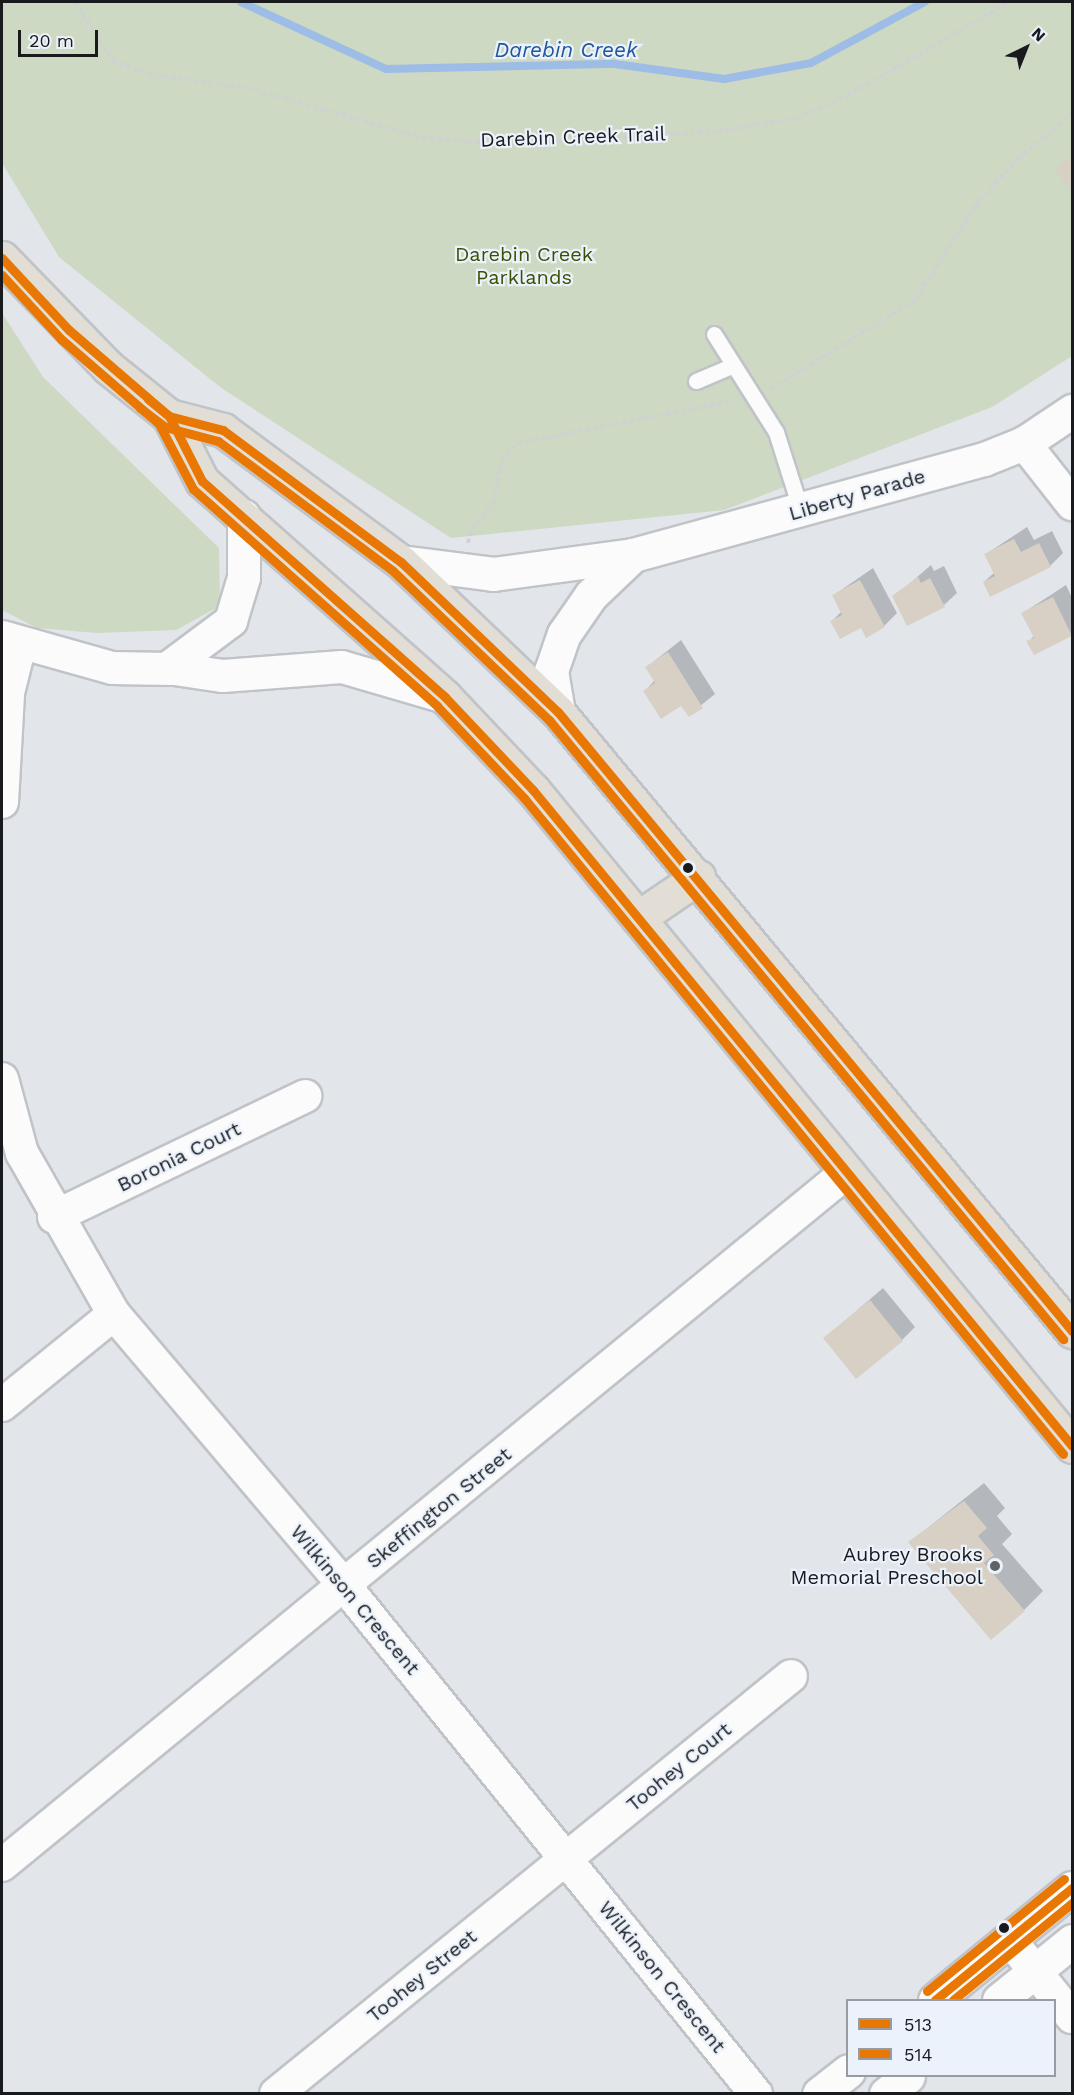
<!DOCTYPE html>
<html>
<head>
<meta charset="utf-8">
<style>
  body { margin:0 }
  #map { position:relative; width:1074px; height:2095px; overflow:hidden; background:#e2e5ea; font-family:"Work Sans",sans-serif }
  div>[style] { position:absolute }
  .green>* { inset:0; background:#cdd9c2 }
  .shadow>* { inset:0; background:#0003 }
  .stream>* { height:8px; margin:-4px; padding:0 4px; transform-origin:4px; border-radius:4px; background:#9dbce6 }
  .building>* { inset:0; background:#d8d0c5 }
  .path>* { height:4px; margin-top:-2px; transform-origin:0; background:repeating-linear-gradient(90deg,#cfd1d2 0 4.5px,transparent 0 7.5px) }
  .roads { filter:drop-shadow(2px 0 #c0c3c7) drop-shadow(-2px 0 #c0c3c7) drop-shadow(0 2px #c0c3c7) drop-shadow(0 -2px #c0c3c7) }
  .service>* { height:15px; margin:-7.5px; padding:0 7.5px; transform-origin:7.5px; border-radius:7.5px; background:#fbfbfc }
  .minor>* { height:32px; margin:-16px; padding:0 16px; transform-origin:16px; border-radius:16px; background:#fbfbfc }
  .tertiary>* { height:33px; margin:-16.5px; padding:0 16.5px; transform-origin:16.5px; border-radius:16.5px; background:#fbfbfc }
  .secondary>* { height:33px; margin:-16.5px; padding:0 16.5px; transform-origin:16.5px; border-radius:16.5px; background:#fbfbfc }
  .trunk>* { height:33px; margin:-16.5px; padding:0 16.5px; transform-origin:16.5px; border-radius:16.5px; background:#e2ded5 }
  .bus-1>* { height:9px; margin:-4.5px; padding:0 4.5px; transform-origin:4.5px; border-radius:4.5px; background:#e87803 }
  .bus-2>* { height:9px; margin:-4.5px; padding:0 4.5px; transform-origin:4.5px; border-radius:4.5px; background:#e87803 }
  .bus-3>* { height:9px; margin:-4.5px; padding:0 4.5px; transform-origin:4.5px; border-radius:4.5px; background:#e87803 }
  .bus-4>* { height:9px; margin:-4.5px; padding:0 4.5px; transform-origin:4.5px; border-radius:4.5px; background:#e87803 }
  .bus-5>* { height:9px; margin:-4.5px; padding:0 4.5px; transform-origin:4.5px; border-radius:4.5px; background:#e87803 }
  .dots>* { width:16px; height:16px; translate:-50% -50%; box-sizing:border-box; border:3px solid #ebf2fb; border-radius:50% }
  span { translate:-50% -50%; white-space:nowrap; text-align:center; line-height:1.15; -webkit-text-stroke:4.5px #ebf2fb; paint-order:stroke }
  .street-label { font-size:20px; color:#181a1d }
  .park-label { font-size:20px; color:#3a5200 }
  .poi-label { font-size:20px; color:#181a1d }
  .right { translate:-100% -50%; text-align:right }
  .water-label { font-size:21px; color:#1f569d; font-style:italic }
  .frame { position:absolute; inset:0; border:3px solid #181a1d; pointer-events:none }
  .legend { position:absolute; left:846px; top:1999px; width:210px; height:78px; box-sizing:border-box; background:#ebf2fb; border:2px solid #979ca2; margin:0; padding:8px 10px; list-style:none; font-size:18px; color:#181a1d }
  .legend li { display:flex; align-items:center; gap:12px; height:30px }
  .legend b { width:30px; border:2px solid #979ca2 }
  .north { position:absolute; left:996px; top:18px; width:60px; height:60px; -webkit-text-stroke:4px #ebf2fb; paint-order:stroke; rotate:43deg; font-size:16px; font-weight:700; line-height:24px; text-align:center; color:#181a1d }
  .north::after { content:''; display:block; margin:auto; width:21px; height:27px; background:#181a1d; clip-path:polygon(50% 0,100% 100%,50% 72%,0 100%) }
  .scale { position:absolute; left:18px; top:30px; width:80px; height:27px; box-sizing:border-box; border:3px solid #181a1d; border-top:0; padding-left:8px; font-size:18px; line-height:21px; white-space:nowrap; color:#181a1d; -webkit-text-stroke:4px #ebf2fb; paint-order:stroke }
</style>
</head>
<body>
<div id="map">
  <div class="green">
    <div style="clip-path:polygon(2px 2px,1072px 2px,1072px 356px,992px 407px,724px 510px,451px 538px,220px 387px,59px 257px,2px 163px)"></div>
    <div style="clip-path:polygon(2px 313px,43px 377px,219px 548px,220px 606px,176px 630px,97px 633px,37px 628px,2px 610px)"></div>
  </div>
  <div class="shadow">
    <div style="clip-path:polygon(1027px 527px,1034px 540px,1052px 531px,1063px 553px,1050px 566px,984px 582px,995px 572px,986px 554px)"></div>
    <div style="clip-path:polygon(931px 565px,934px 571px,944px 566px,957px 593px,944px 605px,894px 597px)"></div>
    <div style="clip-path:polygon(873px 568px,897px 613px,884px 626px,832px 621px,842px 611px,834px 595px)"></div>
    <div style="clip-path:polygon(1066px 585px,1072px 598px,1072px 633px,1034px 653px,1028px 642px,1034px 636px,1023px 613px)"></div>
    <div style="clip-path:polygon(681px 640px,715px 694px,689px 715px,682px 704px,645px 691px,655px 680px,647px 667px)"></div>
    <div style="clip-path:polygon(883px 1288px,915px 1327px,902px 1340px,825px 1338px)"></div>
    <div style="clip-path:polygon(984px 1483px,1005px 1508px,997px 1516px,1012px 1534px,1002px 1544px,1043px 1591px,1024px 1610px,910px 1542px)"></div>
  </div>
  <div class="stream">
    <div style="left:241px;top:2px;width:160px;rotate:24.8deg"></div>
    <div style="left:386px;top:69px;width:229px;rotate:-1.3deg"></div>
    <div style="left:615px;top:64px;width:110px;rotate:7.8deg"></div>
    <div style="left:724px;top:79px;width:88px;rotate:-10.4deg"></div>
    <div style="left:811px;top:63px;width:129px;rotate:-28.2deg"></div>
  </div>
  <div class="building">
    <div style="clip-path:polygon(1072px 155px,1072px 191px,1055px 170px)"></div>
    <div style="clip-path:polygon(1014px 539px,1021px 552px,1039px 543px,1051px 567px,990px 597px,983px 582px,995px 576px,984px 554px)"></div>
    <div style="clip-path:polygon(918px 577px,921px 583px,930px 578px,945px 607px,907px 626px,892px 596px)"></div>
    <div style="clip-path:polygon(860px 580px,885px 627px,866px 638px,861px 628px,840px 639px,830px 621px,842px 615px,832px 595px)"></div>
    <div style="clip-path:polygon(1053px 597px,1072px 636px,1034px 655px,1026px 641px,1034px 638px,1021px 613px)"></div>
    <div style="clip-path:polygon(668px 652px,703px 708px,689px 717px,681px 706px,661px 719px,643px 691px,655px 683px,645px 667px)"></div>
    <div style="clip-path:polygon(870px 1300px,903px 1341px,856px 1379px,823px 1338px)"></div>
    <div style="clip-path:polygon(964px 1501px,987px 1528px,978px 1536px,994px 1555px,984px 1563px,1025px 1611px,991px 1640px,908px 1542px)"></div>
  </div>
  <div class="path">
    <div style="left:75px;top:2px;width:69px;rotate:57.5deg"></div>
    <div style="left:112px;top:60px;width:40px;rotate:21deg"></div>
    <div style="left:149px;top:74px;width:100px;rotate:8deg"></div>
    <div style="left:248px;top:88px;width:182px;rotate:15.9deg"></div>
    <div style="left:423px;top:138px;width:88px;rotate:3.9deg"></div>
    <div style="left:511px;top:144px;width:208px;rotate:-3.6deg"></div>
    <div style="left:719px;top:131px;width:79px;rotate:-9.5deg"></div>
    <div style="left:797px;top:118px;width:55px;rotate:-23.7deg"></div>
    <div style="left:847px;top:96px;width:187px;rotate:-30.1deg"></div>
    <div style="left:771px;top:389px;width:171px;rotate:-31.8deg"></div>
    <div style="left:916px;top:299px;width:110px;rotate:-57.6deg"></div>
    <div style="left:975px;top:206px;width:64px;rotate:-47.5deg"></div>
    <div style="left:1018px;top:159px;width:70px;rotate:-39.8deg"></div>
    <div style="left:468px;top:543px;width:16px;rotate:-75deg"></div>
    <div style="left:472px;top:528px;width:32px;rotate:-49deg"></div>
    <div style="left:493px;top:504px;width:45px;rotate:-78.4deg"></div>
    <div style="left:502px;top:460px;width:24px;rotate:-45deg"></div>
    <div style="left:519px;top:443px;width:218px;rotate:-11.1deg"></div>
  </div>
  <div class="roads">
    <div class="service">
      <div style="left:714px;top:334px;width:116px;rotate:57.7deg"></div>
      <div style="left:776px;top:432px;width:83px;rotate:72.4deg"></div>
      <div style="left:696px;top:381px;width:38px;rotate:-23deg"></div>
    </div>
    <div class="minor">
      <div style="left:1024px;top:443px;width:78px;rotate:51.8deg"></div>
      <div style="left:2px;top:637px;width:114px;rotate:15.7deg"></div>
      <div style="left:112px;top:668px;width:59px;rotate:1deg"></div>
      <div style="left:168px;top:668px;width:56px;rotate:8.3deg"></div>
      <div style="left:223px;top:676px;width:119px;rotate:-4.3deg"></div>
      <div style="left:342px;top:667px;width:107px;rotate:16.2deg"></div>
      <div style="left:168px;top:668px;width:79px;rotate:-36.7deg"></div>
      <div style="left:231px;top:621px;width:45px;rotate:-73.2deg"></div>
      <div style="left:244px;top:578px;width:62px;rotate:-90deg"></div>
      <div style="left:2px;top:802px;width:109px;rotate:-86.8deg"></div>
      <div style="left:8px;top:693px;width:49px;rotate:-76deg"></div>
      <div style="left:2px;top:1079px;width:77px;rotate:74.9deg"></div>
      <div style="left:22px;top:1153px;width:185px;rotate:60.3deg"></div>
      <div style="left:114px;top:1314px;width:355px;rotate:49.7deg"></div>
      <div style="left:344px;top:1585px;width:655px;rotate:51.01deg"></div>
      <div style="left:54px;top:1217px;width:279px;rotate:-25.7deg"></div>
      <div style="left:2px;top:1405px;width:144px;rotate:-39.1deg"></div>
      <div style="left:2px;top:1865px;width:1093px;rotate:-39.36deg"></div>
      <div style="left:1010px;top:1940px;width:99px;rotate:51.2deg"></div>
      <div style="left:276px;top:2094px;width:663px;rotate:-39.06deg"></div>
    </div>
    <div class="tertiary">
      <div style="left:401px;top:562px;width:93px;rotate:7.4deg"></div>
      <div style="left:493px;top:574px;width:141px;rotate:-7.7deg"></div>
      <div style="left:633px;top:555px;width:364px;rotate:-15.3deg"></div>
      <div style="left:984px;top:459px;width:43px;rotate:-21.8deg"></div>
      <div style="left:1024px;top:443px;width:58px;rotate:-33.7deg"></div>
      <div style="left:558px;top:712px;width:42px;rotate:-99.7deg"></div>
      <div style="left:551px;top:671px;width:39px;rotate:-71deg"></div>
      <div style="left:564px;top:634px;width:47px;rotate:-55.3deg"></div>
      <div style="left:591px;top:595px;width:58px;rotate:-43.6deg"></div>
    </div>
    <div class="secondary">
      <div style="left:935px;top:2000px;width:177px;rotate:-39.3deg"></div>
      <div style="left:999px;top:2000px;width:94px;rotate:-38.9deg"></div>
      <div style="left:819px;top:2094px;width:37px;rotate:-38deg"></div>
      <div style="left:886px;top:2094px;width:28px;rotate:-39deg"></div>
    </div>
    <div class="trunk">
      <div style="left:2px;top:258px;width:153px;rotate:45.8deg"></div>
      <div style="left:109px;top:368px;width:77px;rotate:38.7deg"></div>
      <div style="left:169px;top:416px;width:56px;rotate:14.5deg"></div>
      <div style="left:223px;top:430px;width:222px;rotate:36.6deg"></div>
      <div style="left:401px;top:562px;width:217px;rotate:43.7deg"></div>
      <div style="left:558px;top:712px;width:805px;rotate:50.29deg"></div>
      <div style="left:169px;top:416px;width:73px;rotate:63.1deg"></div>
      <div style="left:202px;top:481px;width:325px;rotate:41.6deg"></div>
      <div style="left:445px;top:697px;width:128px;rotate:46.6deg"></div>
      <div style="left:533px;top:790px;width:849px;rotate:50.59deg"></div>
      <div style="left:638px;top:918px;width:73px;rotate:-34.3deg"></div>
    </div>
  </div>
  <div class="bus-1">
    <div style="left:2px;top:258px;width:98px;rotate:47.1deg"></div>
    <div style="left:69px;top:330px;width:132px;rotate:40.7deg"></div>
    <div style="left:169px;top:416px;width:73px;rotate:63.1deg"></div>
    <div style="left:202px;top:481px;width:325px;rotate:41.6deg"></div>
    <div style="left:445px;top:697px;width:128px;rotate:46.6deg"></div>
    <div style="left:533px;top:790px;width:849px;rotate:50.59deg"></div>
    <div style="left:148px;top:399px;width:27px;rotate:39deg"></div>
    <div style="left:169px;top:416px;width:56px;rotate:14.5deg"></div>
    <div style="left:223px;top:430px;width:222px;rotate:36.6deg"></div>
    <div style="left:401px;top:562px;width:217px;rotate:43.7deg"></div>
    <div style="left:558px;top:712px;width:805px;rotate:50.29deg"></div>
  </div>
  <div class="bus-2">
    <div style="left:2px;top:275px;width:87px;rotate:47.3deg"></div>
    <div style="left:61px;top:339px;width:130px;rotate:40.9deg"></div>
    <div style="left:159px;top:424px;width:73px;rotate:62.4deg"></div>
    <div style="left:193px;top:489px;width:327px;rotate:41.6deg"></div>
    <div style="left:437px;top:706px;width:127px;rotate:46.6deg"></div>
    <div style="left:524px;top:798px;width:849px;rotate:50.59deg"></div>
    <div style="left:140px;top:408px;width:31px;rotate:37deg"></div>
    <div style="left:165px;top:427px;width:55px;rotate:14.8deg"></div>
    <div style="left:218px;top:441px;width:218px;rotate:36.6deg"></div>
    <div style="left:393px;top:571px;width:216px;rotate:43.7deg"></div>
    <div style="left:549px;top:720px;width:805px;rotate:50.29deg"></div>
  </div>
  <div class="bus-3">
    <div style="left:935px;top:2000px;width:177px;rotate:-39.3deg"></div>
  </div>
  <div class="bus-4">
    <div style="left:953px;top:2000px;width:154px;rotate:-39.2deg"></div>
  </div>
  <div class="bus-5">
    <div style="left:927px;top:1991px;width:177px;rotate:-39.3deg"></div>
  </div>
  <div class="dots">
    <div style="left:688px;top:868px;background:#181a1d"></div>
    <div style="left:995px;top:1566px;background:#5f6165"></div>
    <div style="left:1004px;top:1928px;background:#181a1d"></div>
  </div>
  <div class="street-label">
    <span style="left:573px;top:137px;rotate:-2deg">Darebin Creek Trail</span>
    <span style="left:857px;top:495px;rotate:-16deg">Liberty Parade</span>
    <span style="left:179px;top:1157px;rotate:-26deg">Boronia Court</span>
    <span style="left:439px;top:1508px;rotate:-39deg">Skeffington Street</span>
    <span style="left:355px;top:1600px;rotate:50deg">Wilkinson Crescent</span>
    <span style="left:679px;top:1767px;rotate:-39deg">Toohey Court</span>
    <span style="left:422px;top:1976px;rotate:-39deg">Toohey Street</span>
    <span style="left:662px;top:1977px;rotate:51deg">Wilkinson Crescent</span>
  </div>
  <div class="park-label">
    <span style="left:524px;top:266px">Darebin Creek<br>Parklands</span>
  </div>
  <div class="poi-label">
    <span class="right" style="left:983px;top:1566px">Aubrey Brooks<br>Memorial Preschool</span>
  </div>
  <div class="water-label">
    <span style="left:566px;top:50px">Darebin Creek</span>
  </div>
  <div class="frame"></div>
  <ul class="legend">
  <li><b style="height:8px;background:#e87803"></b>513</li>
  <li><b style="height:8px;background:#e87803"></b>514</li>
  </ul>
  <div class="north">N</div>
  <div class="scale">20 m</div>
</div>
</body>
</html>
